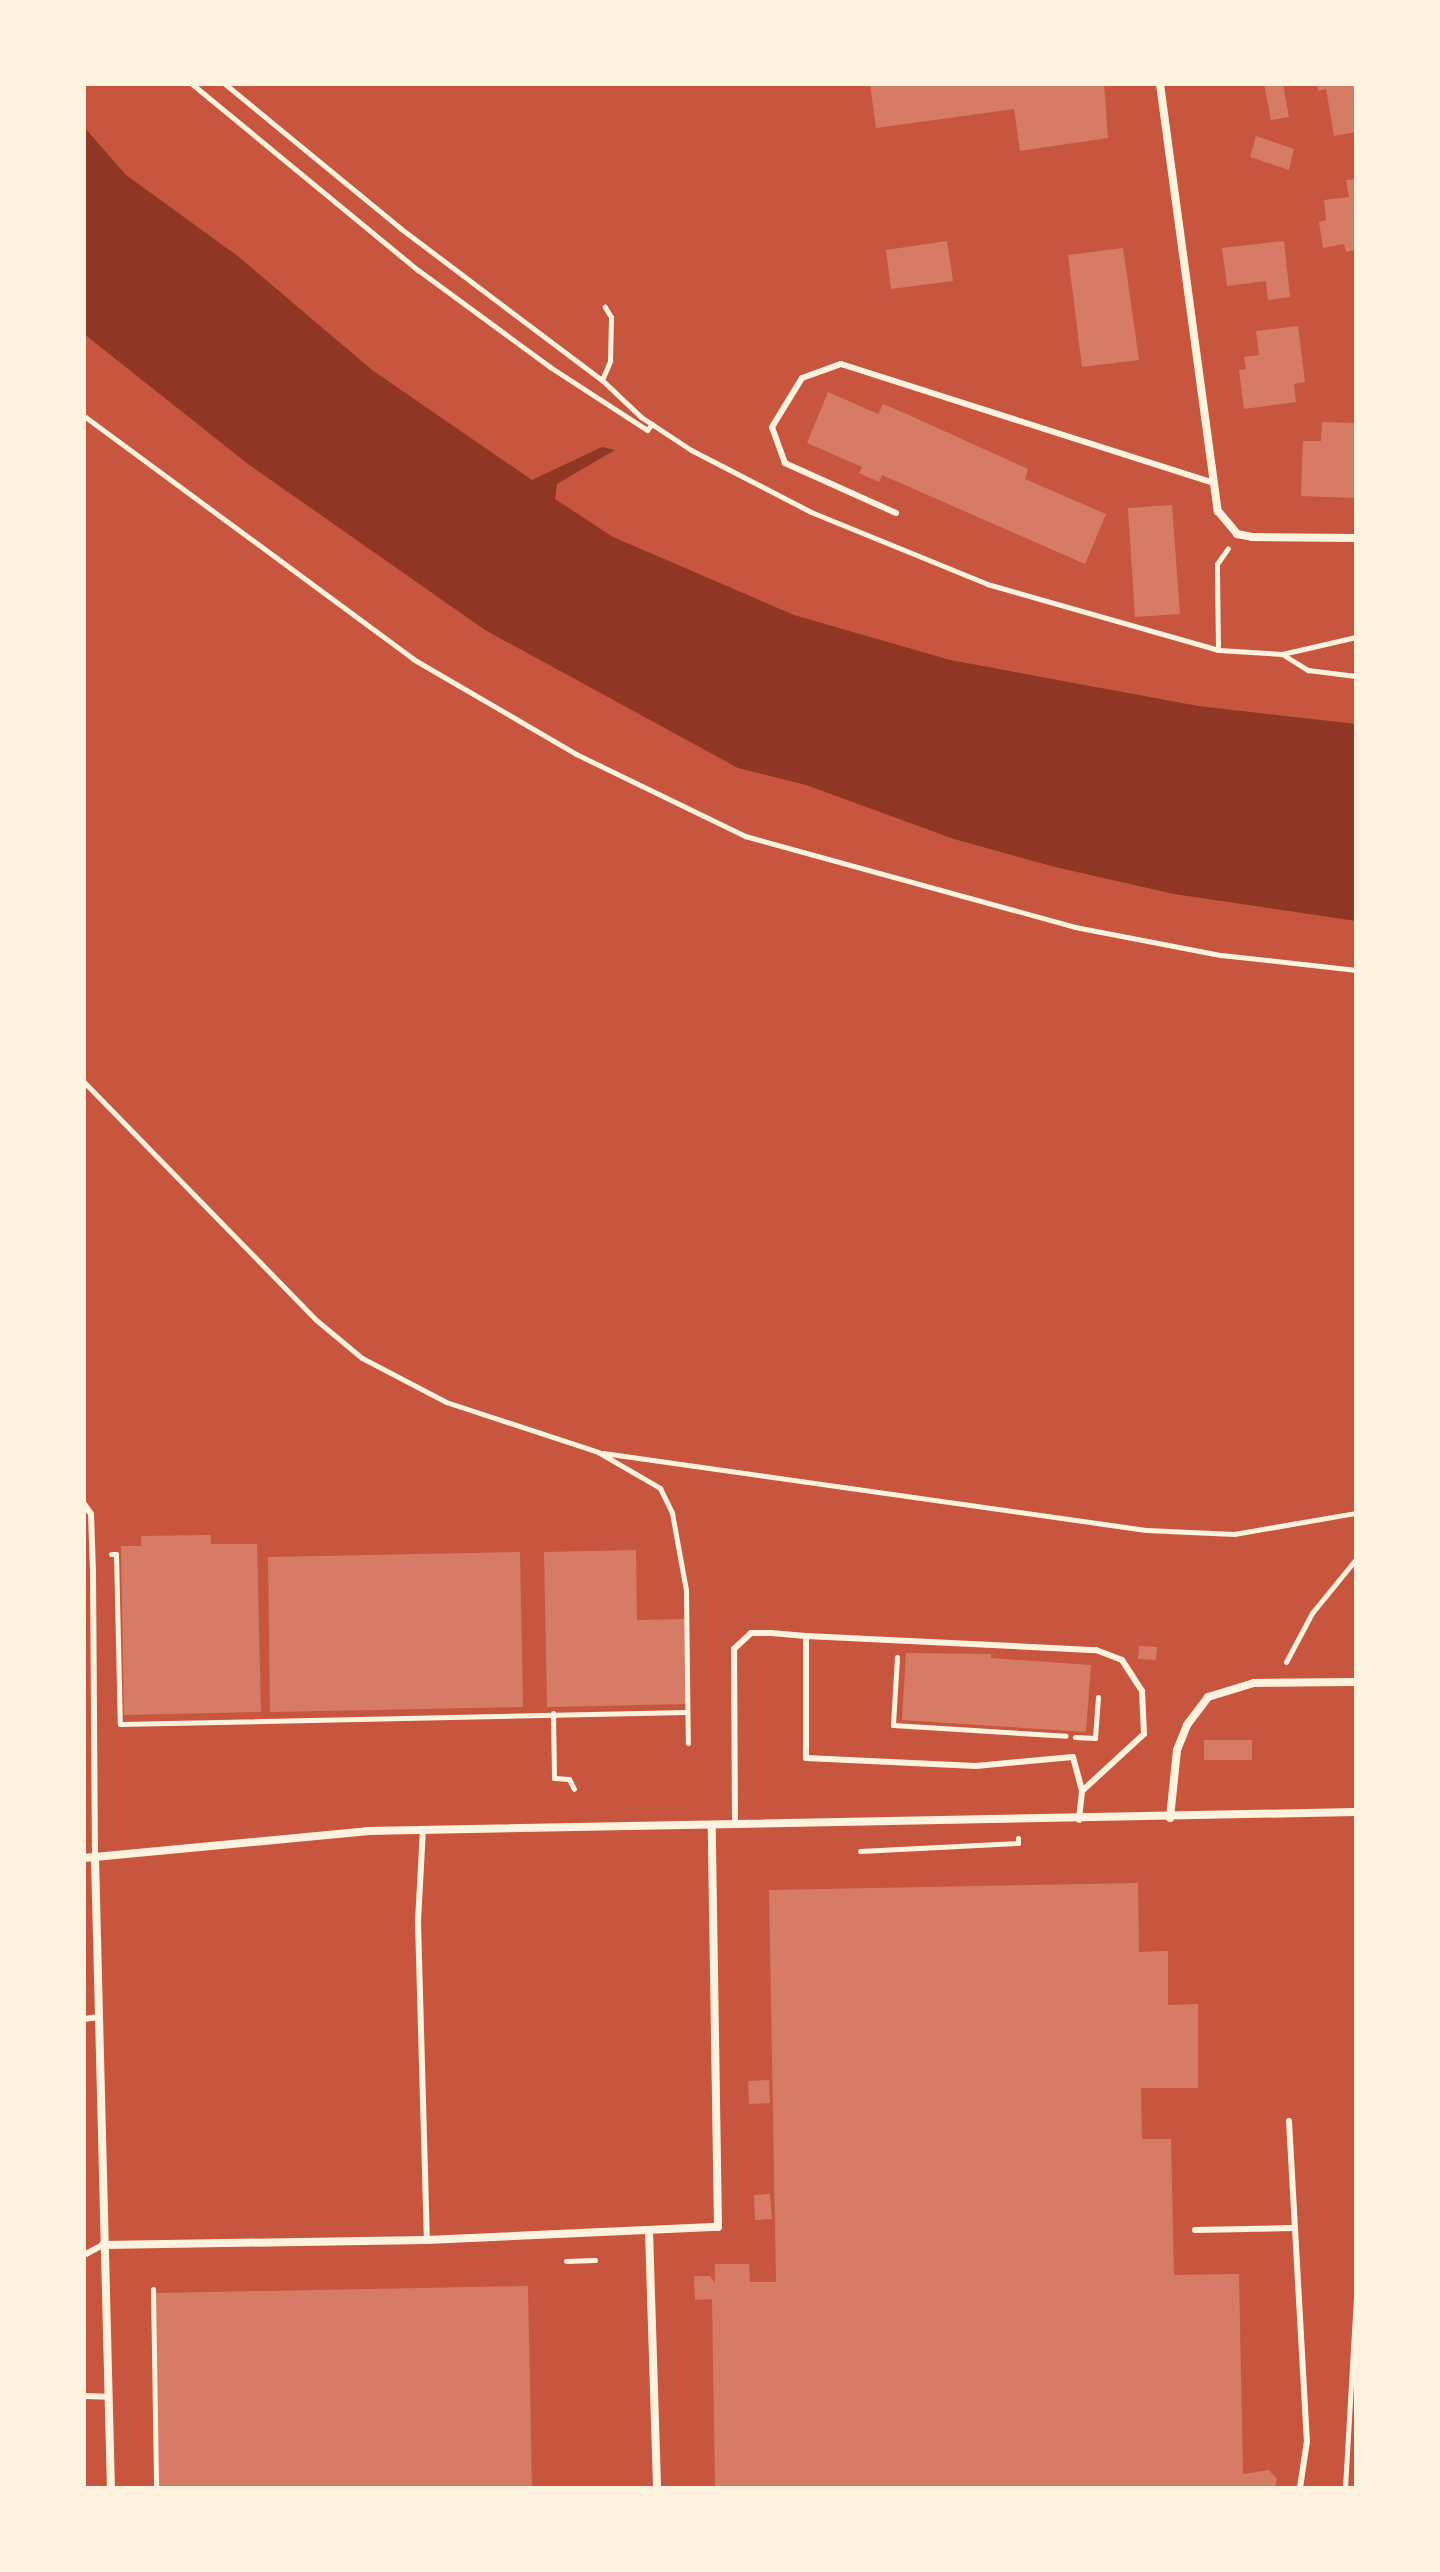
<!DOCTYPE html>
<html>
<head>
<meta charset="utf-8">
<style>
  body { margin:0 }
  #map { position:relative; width:1440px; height:2572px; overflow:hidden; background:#c8553d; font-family:"Golos Text",sans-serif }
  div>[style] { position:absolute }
  .water>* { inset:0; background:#8f3625 }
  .building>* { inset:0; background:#d67c66 }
  .path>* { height:5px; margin:-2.5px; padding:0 2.5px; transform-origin:2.5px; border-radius:2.5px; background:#fff3e0 }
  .service>* { height:6px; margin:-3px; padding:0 3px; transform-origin:3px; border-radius:3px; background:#fff3e0 }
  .minor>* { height:8px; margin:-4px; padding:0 4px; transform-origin:4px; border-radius:4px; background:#fff3e0 }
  span { translate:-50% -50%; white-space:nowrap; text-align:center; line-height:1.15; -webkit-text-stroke:8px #fff3e0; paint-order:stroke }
  .frame { position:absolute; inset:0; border:86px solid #fff3e0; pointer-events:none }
</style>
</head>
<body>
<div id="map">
  <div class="water">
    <div style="clip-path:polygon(84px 127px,126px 175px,239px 257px,372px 370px,532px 480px,602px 447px,615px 450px,557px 484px,555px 499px,613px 537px,794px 615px,950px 660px,1198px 706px,1356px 724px,1356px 921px,1174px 894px,1055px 867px,954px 839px,806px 785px,738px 768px,485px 630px,248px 464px,84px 334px)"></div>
  </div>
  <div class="building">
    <div style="clip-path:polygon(870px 84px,1104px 84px,1108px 138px,1020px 151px,1014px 109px,876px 128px)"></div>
    <div style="clip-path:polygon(1264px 84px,1283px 84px,1289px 117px,1271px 120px)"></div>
    <div style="clip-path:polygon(1317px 84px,1356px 84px,1356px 132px,1334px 136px,1326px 89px,1318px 91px)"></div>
    <div style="clip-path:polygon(1256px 136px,1294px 149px,1289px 170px,1250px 157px)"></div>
    <div style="clip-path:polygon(1356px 179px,1356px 250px,1346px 252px,1344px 244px,1323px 248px,1319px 222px,1326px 220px,1324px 200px,1349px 197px,1346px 180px)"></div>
    <div style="clip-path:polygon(947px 241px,953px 281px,891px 289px,886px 250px)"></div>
    <div style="clip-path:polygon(1284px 241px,1290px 297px,1268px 300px,1266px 281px,1227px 286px,1222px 248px)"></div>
    <div style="clip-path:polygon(1123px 248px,1139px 360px,1082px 367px,1068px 255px)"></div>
    <div style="clip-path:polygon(1298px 326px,1305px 382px,1294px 384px,1296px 402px,1244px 409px,1239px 370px,1246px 369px,1244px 357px,1259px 355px,1256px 331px)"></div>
    <div style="clip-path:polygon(828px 392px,878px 414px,883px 404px,911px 416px,1028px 469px,1025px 479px,1106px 514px,1085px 564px,882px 475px,879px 482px,859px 473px,862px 467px,807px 443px)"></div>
    <div style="clip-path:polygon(1322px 422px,1356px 423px,1356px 498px,1301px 496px,1303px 441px,1321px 441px)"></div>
    <div style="clip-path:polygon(1172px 505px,1180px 614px,1135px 617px,1128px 508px)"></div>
    <div style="clip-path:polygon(211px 1535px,211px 1544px,257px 1544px,261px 1712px,124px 1715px,121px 1546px,141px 1546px,141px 1536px)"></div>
    <div style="clip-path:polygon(636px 1550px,637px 1620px,685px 1619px,688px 1704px,547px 1707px,544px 1552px)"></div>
    <div style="clip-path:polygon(520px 1552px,523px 1707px,270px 1712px,268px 1557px)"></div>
    <div style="clip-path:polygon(1139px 1646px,1157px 1647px,1156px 1660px,1138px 1659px)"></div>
    <div style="clip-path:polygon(906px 1653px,991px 1654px,991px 1658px,1091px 1665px,1086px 1732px,902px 1720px)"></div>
    <div style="clip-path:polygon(1204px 1740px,1252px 1740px,1252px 1760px,1204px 1760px)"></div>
    <div style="clip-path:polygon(1138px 1883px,1139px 1952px,1168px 1951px,1168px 2005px,1198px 2004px,1198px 2088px,1141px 2088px,1142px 2139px,1171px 2139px,1174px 2275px,1239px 2274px,1243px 2474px,1269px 2470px,1277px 2479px,1275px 2488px,715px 2488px,712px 2299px,695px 2300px,694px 2276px,710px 2276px,715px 2283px,715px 2264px,749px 2264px,750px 2282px,776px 2282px,769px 1890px)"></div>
    <div style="clip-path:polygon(769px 2080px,770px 2103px,749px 2104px,748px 2081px)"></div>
    <div style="clip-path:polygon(770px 2194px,772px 2219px,755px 2220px,754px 2195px)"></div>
    <div style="clip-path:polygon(528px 2286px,532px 2488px,159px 2488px,156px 2293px)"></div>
  </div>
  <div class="path">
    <div style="left:192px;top:84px;width:293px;rotate:39.5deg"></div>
    <div style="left:418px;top:270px;width:164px;rotate:36.3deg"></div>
    <div style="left:550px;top:367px;width:116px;rotate:33deg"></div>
    <div style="left:647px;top:430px;width:8px;rotate:-50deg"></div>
    <div style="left:225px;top:84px;width:227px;rotate:39.4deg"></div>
    <div style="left:400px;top:228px;width:253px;rotate:37deg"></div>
    <div style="left:602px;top:380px;width:54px;rotate:43.5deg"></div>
    <div style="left:641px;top:417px;width:60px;rotate:33.4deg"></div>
    <div style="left:691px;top:450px;width:135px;rotate:27.3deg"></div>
    <div style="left:811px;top:512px;width:190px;rotate:22.2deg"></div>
    <div style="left:987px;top:584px;width:240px;rotate:15.9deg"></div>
    <div style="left:1218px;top:650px;width:64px;rotate:3.6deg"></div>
    <div style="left:1282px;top:654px;width:76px;rotate:-12.9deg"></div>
    <div style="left:602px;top:380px;width:21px;rotate:-67deg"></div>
    <div style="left:610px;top:361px;width:44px;rotate:-88.7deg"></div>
    <div style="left:611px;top:317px;width:12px;rotate:-121deg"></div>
    <div style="left:84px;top:416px;width:409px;rotate:36.4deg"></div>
    <div style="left:413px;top:659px;width:189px;rotate:30.2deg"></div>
    <div style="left:576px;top:754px;width:188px;rotate:25.9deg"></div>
    <div style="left:745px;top:836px;width:342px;rotate:15.4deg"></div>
    <div style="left:1075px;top:927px;width:149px;rotate:10.9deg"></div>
    <div style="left:1221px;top:955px;width:136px;rotate:6.3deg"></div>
    <div style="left:1218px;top:650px;width:86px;rotate:-90.7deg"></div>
    <div style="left:1217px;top:564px;width:19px;rotate:-55deg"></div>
    <div style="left:1282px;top:654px;width:31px;rotate:32deg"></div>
    <div style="left:1308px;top:670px;width:48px;rotate:7.1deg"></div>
    <div style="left:84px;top:1082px;width:331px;rotate:45.7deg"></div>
    <div style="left:315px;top:1319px;width:61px;rotate:39.7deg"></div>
    <div style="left:362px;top:1358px;width:95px;rotate:27.6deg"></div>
    <div style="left:446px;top:1402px;width:160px;rotate:18.2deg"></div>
    <div style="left:598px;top:1452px;width:72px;rotate:30.1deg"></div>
    <div style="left:660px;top:1488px;width:28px;rotate:64deg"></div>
    <div style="left:672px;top:1513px;width:78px;rotate:79.7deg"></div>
    <div style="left:686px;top:1590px;width:153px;rotate:89.3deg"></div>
    <div style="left:603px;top:1453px;width:548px;rotate:8.07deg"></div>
    <div style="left:1146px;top:1530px;width:88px;rotate:2.6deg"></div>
    <div style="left:1234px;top:1534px;width:124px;rotate:-9.8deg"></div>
    <div style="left:111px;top:1554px;width:5px"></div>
    <div style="left:116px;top:1554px;width:170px;rotate:88.7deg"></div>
    <div style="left:120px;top:1724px;width:567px;rotate:-1.21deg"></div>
    <div style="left:897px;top:1657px;width:68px;rotate:93.4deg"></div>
    <div style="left:893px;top:1725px;width:173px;rotate:3.6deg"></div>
    <div style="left:1286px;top:1662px;width:55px;rotate:-62deg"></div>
    <div style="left:1312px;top:1613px;width:70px;rotate:-50.8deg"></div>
    <div style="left:553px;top:1713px;width:65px;rotate:89.1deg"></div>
    <div style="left:554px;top:1778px;width:15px;rotate:4deg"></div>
    <div style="left:569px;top:1779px;width:11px;rotate:63deg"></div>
    <div style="left:1075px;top:1737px;width:20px;rotate:3deg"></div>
    <div style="left:1095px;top:1738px;width:41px;rotate:-85.8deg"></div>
    <div style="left:860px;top:1851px;width:158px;rotate:-2.9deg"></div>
    <div style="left:1018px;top:1843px;width:5px;rotate:-90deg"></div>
    <div style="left:566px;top:2261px;width:29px;rotate:-2deg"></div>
    <div style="left:153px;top:2289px;width:199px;rotate:89.1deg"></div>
    <div style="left:1345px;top:2488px;width:193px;rotate:-86.7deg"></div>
  </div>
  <div class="service">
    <div style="left:896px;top:513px;width:122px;rotate:-155.8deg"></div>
    <div style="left:785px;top:463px;width:38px;rotate:-110deg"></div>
    <div style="left:772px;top:427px;width:57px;rotate:-58.5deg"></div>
    <div style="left:802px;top:378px;width:41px;rotate:-19.7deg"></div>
    <div style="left:841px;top:364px;width:391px;rotate:17.7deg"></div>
    <div style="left:84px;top:1504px;width:12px;rotate:55deg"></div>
    <div style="left:91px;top:1514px;width:56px;rotate:88deg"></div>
    <div style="left:93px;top:1570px;width:288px;rotate:89.6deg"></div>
    <div style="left:806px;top:1636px;width:290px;rotate:2.8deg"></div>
    <div style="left:1096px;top:1650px;width:28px;rotate:21deg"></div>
    <div style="left:1122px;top:1660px;width:37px;rotate:57deg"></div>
    <div style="left:1142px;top:1691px;width:43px;rotate:87.3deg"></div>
    <div style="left:1144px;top:1734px;width:84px;rotate:137.4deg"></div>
    <div style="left:735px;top:1825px;width:176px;rotate:-90.3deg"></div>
    <div style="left:734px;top:1649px;width:23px;rotate:-43deg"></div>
    <div style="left:751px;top:1633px;width:20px"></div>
    <div style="left:771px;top:1633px;width:35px;rotate:5deg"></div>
    <div style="left:806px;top:1636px;width:122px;rotate:90deg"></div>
    <div style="left:806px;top:1758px;width:170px;rotate:2.7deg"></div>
    <div style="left:976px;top:1766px;width:97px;rotate:-5.3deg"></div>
    <div style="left:1073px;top:1757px;width:35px;rotate:75deg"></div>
    <div style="left:1082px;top:1791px;width:29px;rotate:96deg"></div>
    <div style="left:423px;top:1829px;width:93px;rotate:93.1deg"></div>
    <div style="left:418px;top:1922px;width:318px;rotate:88.4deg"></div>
    <div style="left:84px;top:2019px;width:15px;rotate:-8deg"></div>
    <div style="left:1289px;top:2121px;width:321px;rotate:86.8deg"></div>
    <div style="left:1307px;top:2441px;width:48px;rotate:98.5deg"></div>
    <div style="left:1195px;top:2230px;width:99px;rotate:-1.2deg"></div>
    <div style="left:84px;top:2255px;width:21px;rotate:-28deg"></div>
    <div style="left:84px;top:2396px;width:24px;rotate:2deg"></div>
  </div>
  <div class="minor">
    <div style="left:1160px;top:84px;width:431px;rotate:82.3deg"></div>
    <div style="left:1218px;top:511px;width:30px;rotate:50deg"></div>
    <div style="left:1237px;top:534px;width:15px;rotate:11deg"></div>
    <div style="left:1252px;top:537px;width:104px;rotate:0.6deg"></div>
    <div style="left:1170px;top:1818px;width:68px;rotate:-84.1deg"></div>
    <div style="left:1177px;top:1750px;width:27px;rotate:-68deg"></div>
    <div style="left:1187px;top:1725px;width:35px;rotate:-53deg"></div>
    <div style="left:1208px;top:1697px;width:48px;rotate:-16.9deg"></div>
    <div style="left:1254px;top:1683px;width:102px;rotate:-0.6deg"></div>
    <div style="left:84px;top:1858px;width:284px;rotate:-5.4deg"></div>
    <div style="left:367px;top:1831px;width:989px;rotate:-1.1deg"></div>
    <div style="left:95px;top:1858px;width:630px;rotate:88.55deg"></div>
    <div style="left:649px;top:2231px;width:257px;rotate:88.2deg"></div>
    <div style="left:103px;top:2245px;width:324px;rotate:-0.9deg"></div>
    <div style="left:427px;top:2240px;width:291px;rotate:-2.6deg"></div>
    <div style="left:718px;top:2227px;width:401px;rotate:-90.9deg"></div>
  </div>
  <div class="frame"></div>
</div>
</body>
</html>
